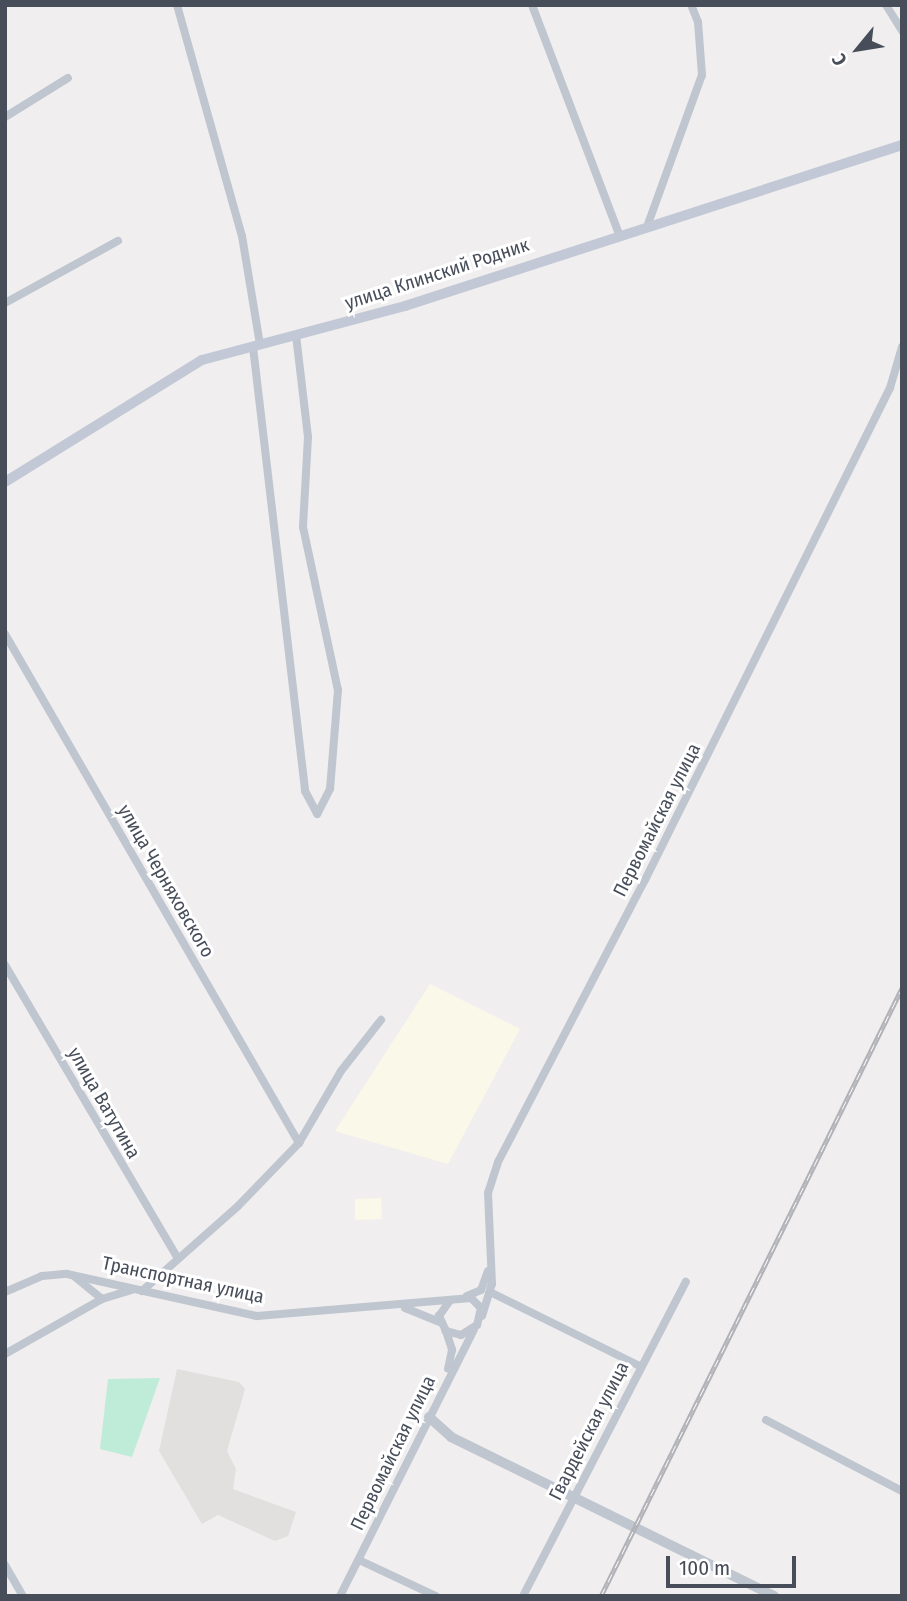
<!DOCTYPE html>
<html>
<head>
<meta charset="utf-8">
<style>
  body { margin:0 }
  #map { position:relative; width:907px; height:1601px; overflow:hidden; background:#f0eeee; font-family:"Fira Sans Condensed",sans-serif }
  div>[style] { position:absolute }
  .commercial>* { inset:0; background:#faf8e8 }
  .education>* { inset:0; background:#e1e0df }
  .green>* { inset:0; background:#bfecd8 }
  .minor>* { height:8px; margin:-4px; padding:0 4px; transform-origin:4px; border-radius:4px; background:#bfc6cf }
  .tertiary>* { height:10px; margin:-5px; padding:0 5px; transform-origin:5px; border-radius:5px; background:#bfc6cf }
  .secondary>* { height:10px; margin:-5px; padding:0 5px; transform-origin:5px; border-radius:5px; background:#c2c8d6 }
  .rail>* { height:5px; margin-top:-2.5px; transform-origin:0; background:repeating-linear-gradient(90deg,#fff 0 8px,#b1b2b8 0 16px); box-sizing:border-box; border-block:2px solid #b1b2b8 }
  span { translate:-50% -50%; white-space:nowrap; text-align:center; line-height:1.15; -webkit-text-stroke:6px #fff; paint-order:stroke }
  .street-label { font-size:19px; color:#474e5a }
  .frame { position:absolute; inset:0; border:7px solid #474e5a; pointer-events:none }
  .north { position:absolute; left:823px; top:14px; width:70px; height:70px; -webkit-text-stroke:5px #fff; paint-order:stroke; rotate:240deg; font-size:19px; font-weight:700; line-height:28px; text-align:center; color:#474e5a }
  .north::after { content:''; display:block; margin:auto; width:24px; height:32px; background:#474e5a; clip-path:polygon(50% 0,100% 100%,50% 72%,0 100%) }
  .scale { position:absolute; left:666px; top:1556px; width:130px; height:32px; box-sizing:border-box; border:4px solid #474e5a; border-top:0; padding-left:9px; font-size:21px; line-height:24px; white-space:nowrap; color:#474e5a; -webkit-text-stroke:5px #fff; paint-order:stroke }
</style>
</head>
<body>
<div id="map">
  <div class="commercial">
    <div style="clip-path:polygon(430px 984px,520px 1029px,448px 1164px,335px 1131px)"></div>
    <div style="clip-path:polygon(381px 1198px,382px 1219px,355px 1220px,355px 1199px)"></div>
  </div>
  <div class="education">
    <div style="clip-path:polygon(177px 1369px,239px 1382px,245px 1389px,227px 1451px,236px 1469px,233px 1489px,296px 1512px,288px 1536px,275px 1541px,218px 1515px,202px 1524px,159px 1451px)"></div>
  </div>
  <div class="green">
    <div style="clip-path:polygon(160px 1378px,132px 1457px,100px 1449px,108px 1379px)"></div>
  </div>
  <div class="minor">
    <div style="left:177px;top:5px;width:240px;rotate:74.3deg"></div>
    <div style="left:242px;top:236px;width:110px;rotate:80.6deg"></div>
    <div style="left:532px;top:5px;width:245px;rotate:69.2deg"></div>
    <div style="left:886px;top:5px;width:31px;rotate:58deg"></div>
    <div style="left:5px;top:117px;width:74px;rotate:-31.8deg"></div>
    <div style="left:648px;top:224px;width:158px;rotate:-70.1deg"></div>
    <div style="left:702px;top:75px;width:53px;rotate:-94.3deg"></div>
    <div style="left:698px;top:22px;width:18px;rotate:-112deg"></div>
    <div style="left:5px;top:303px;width:129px;rotate:-28.8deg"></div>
    <div style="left:296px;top:335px;width:103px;rotate:83.3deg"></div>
    <div style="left:308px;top:437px;width:90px;rotate:93.2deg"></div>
    <div style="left:303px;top:527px;width:167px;rotate:77.9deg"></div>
    <div style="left:338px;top:690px;width:99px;rotate:94.6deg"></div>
    <div style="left:330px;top:789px;width:28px;rotate:117deg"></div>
    <div style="left:253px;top:347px;width:447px;rotate:83.3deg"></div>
    <div style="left:305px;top:791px;width:26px;rotate:62deg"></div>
    <div style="left:5px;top:634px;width:588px;rotate:59.99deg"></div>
    <div style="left:5px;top:965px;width:339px;rotate:59.5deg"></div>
    <div style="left:75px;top:1277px;width:35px;rotate:39deg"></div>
    <div style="left:142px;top:1291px;width:128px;rotate:-41.5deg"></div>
    <div style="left:238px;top:1206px;width:88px;rotate:-45.9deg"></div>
    <div style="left:299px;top:1143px;width:83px;rotate:-59.7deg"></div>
    <div style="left:341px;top:1071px;width:65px;rotate:-51.9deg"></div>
    <div style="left:5px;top:1292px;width:40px;rotate:-23.4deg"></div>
    <div style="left:42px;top:1276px;width:25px;rotate:-5deg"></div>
    <div style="left:67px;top:1274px;width:195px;rotate:12.5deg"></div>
    <div style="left:257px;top:1316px;width:215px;rotate:-4.8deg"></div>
    <div style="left:471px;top:1298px;width:14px;rotate:45deg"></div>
    <div style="left:481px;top:1308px;width:17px;rotate:103deg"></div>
    <div style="left:477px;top:1325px;width:19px;rotate:148deg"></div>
    <div style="left:461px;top:1335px;width:16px;rotate:-165deg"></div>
    <div style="left:446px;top:1331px;width:17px;rotate:-115deg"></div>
    <div style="left:439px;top:1316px;width:19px;rotate:-55deg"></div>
    <div style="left:490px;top:1292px;width:167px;rotate:26.3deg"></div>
    <div style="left:467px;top:1296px;width:15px;rotate:-23deg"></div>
    <div style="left:481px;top:1290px;width:20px;rotate:-70deg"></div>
    <div style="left:405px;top:1308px;width:38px;rotate:22deg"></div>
    <div style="left:482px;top:1316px;width:34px;rotate:-73deg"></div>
    <div style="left:492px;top:1284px;width:91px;rotate:-92.5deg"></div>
    <div style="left:488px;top:1193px;width:33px;rotate:-72deg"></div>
    <div style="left:498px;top:1162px;width:318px;rotate:-62.5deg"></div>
    <div style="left:645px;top:880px;width:550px;rotate:-63.53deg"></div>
    <div style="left:890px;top:388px;width:43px;rotate:-73.7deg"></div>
    <div style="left:446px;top:1331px;width:20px;rotate:72deg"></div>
    <div style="left:452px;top:1350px;width:19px;rotate:102deg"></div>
    <div style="left:5px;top:1354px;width:112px;rotate:-29.6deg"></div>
    <div style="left:102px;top:1299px;width:31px;rotate:-17deg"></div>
    <div style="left:766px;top:1420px;width:153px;rotate:27.6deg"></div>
    <div style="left:359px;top:1560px;width:85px;rotate:25.1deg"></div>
    <div style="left:5px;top:1565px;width:36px;rotate:60deg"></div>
    <div style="left:340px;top:1596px;width:298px;rotate:-63.3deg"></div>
    <div style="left:523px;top:1596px;width:354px;rotate:-62.6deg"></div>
  </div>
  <div class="tertiary">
    <div style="left:429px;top:1417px;width:30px;rotate:42deg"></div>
    <div style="left:451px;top:1437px;width:360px;rotate:26.2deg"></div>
  </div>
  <div class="secondary">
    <div style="left:5px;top:482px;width:232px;rotate:-31.8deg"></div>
    <div style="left:202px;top:360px;width:210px;rotate:-14.9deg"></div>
    <div style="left:405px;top:306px;width:522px;rotate:-17.95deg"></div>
  </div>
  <div class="rail">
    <div style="left:601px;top:1596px;width:678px;rotate:-63.66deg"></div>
  </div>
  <div class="street-label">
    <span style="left:437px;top:274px;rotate:-18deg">улица Клинский Родник</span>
    <span style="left:657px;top:820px;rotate:-63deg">Первомайская улица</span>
    <span style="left:166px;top:881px;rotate:60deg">улица Черняховского</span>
    <span style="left:104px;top:1103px;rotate:60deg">улица Ватутина</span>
    <span style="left:183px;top:1280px;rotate:12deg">Транспортная улица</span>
    <span style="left:589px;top:1431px;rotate:-63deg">Гвардейская улица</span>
    <span style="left:393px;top:1453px;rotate:-64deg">Первомайская улица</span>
  </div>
  <div class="frame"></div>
  <div class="north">С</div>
  <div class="scale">100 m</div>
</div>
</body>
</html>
